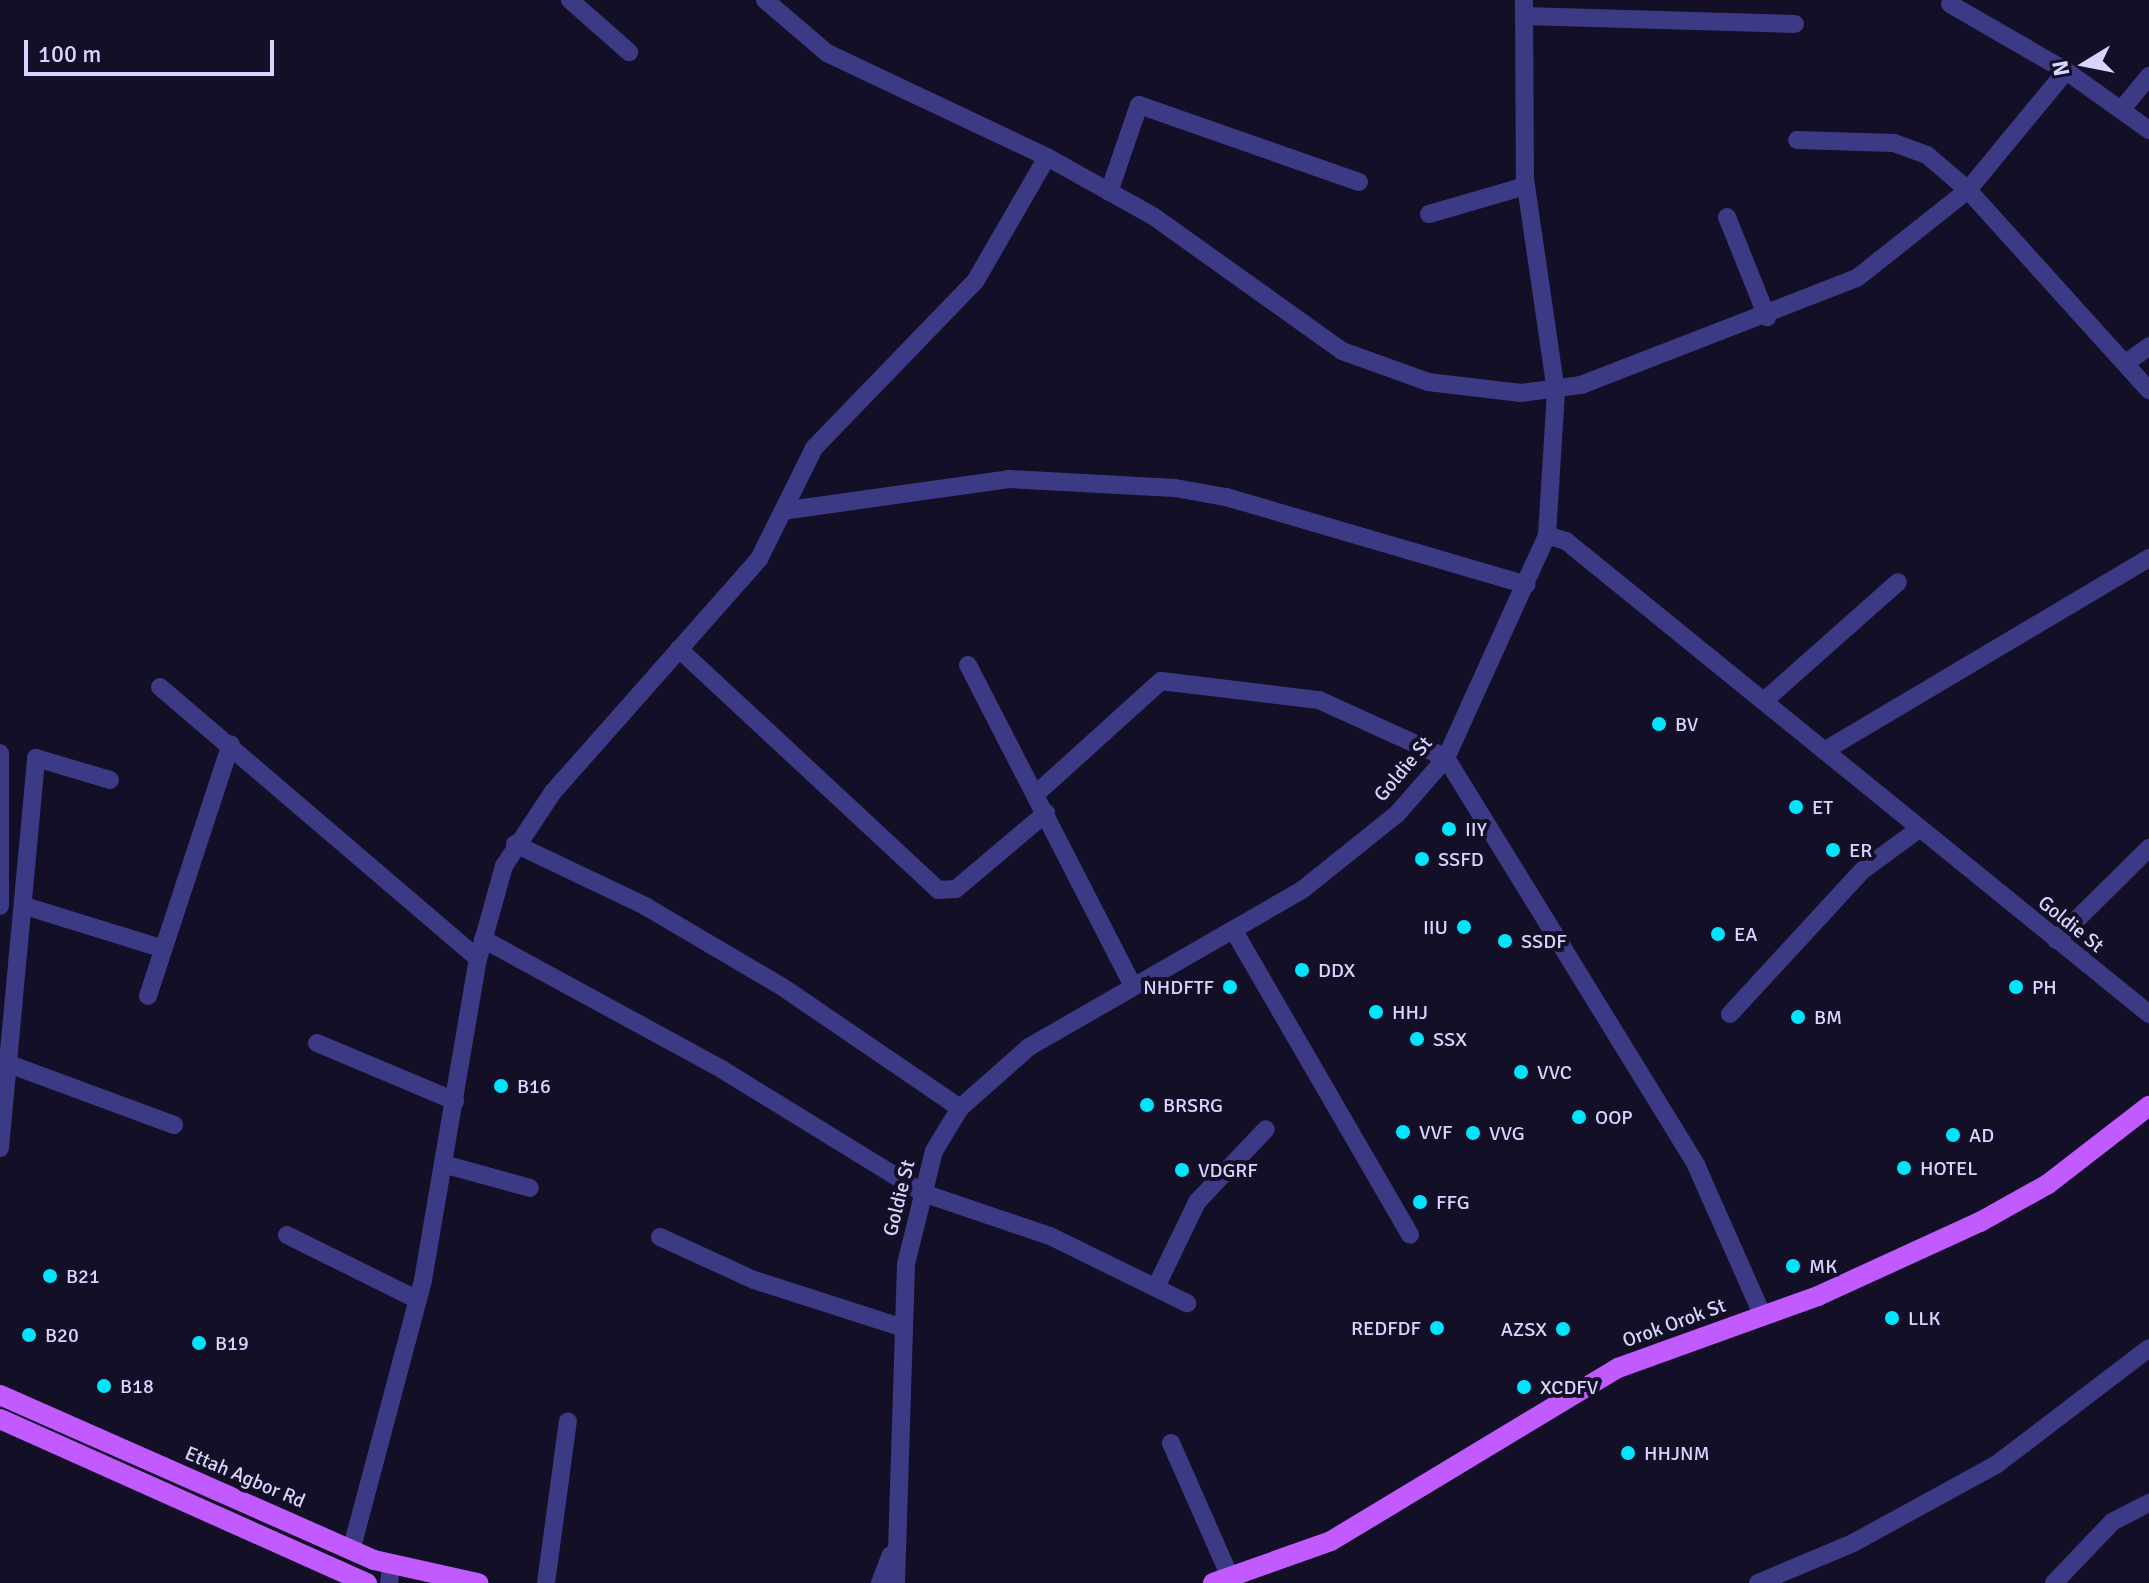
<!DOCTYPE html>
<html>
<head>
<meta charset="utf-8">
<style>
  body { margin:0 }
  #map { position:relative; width:2149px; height:1583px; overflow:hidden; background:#130f26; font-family:Signika,sans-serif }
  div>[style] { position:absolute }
  .minor>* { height:18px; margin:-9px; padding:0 9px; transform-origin:9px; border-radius:9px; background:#3d3a85 }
  .major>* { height:20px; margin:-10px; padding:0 10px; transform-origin:10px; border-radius:10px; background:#c25bff }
  .dots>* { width:22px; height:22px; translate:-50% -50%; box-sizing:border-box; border:4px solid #130f26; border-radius:50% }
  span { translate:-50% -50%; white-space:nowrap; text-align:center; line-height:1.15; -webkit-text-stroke:8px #130f26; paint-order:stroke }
  .poi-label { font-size:20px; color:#d9d4ff }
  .left { translate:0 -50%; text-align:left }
  .right { translate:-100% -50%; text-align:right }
  .street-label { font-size:20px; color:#d9d4ff }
  .north { position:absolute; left:2045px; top:24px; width:80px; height:80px; -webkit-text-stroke:6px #130f26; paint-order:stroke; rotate:260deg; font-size:22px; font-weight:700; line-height:32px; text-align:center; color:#d9d4ff }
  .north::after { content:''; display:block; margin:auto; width:28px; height:36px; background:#d9d4ff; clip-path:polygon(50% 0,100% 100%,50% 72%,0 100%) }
  .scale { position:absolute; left:24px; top:40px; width:250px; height:36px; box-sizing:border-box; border:4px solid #d9d4ff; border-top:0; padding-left:10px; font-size:24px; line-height:28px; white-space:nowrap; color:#d9d4ff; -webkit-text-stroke:6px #130f26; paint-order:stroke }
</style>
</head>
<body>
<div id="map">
  <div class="minor">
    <div style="left:570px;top:0;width:79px;rotate:41.4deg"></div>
    <div style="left:765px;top:0;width:82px;rotate:40.5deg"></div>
    <div style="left:827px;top:53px;width:243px;rotate:25.3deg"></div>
    <div style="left:1047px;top:157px;width:121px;rotate:29.1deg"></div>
    <div style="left:1153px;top:216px;width:232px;rotate:35.5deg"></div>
    <div style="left:1342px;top:351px;width:91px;rotate:19.8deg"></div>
    <div style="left:1428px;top:382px;width:94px;rotate:6.7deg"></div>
    <div style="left:1521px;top:393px;width:61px;rotate:-7.6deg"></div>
    <div style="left:1581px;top:385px;width:296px;rotate:-21.2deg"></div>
    <div style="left:1857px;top:278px;width:142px;rotate:-38.4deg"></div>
    <div style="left:1968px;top:190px;width:154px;rotate:-50.5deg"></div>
    <div style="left:1524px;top:0;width:179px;rotate:89.7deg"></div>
    <div style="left:1525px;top:179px;width:215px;rotate:81.7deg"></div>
    <div style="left:1556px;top:392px;width:143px;rotate:93.6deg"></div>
    <div style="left:1950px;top:4px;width:134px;rotate:30deg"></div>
    <div style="left:2066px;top:71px;width:102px;rotate:35.4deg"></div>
    <div style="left:1524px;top:16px;width:271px;rotate:1.7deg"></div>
    <div style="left:2122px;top:109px;width:43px;rotate:-50.7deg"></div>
    <div style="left:1797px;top:140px;width:97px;rotate:1.8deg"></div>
    <div style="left:1894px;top:143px;width:35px;rotate:20deg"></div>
    <div style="left:1927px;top:155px;width:54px;rotate:40.5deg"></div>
    <div style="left:1968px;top:190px;width:270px;rotate:47.9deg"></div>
    <div style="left:1109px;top:192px;width:92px;rotate:-71deg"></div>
    <div style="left:1139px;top:105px;width:233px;rotate:19.3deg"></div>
    <div style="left:1429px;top:214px;width:101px;rotate:-16.1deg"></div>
    <div style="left:1727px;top:217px;width:108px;rotate:68.2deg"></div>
    <div style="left:2126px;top:363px;width:29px;rotate:-36deg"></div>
    <div style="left:789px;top:510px;width:222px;rotate:-8deg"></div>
    <div style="left:1009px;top:479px;width:166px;rotate:3.1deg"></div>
    <div style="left:1175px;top:488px;width:52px;rotate:10deg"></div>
    <div style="left:1226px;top:497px;width:313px;rotate:16.3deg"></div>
    <div style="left:679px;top:649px;width:354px;rotate:42.9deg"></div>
    <div style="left:938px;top:890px;width:18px;rotate:-3deg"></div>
    <div style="left:956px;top:889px;width:118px;rotate:-40.2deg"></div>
    <div style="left:968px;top:665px;width:361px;rotate:62.8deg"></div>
    <div style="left:160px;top:687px;width:418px;rotate:40.5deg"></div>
    <div style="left:1764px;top:701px;width:179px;rotate:-41.6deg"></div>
    <div style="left:1824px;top:751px;width:378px;rotate:-30.7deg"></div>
    <div style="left:0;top:753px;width:153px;rotate:90deg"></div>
    <div style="left:1037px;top:793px;width:167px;rotate:-42.1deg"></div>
    <div style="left:1161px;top:681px;width:159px;rotate:6.9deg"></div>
    <div style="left:1319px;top:700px;width:140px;rotate:24.5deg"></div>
    <div style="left:1446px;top:758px;width:478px;rotate:58.4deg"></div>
    <div style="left:1696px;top:1165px;width:165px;rotate:66.1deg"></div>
    <div style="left:515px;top:844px;width:144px;rotate:25.5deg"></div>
    <div style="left:645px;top:906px;width:161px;rotate:30.5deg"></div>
    <div style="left:784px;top:988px;width:213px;rotate:34.3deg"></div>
    <div style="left:25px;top:906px;width:145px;rotate:17.2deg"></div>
    <div style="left:1234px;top:931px;width:351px;rotate:59.9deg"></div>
    <div style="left:483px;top:939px;width:273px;rotate:28.6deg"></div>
    <div style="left:723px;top:1070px;width:235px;rotate:31.6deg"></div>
    <div style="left:923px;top:1193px;width:134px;rotate:18.7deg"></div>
    <div style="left:1050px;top:1236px;width:153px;rotate:26.1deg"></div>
    <div style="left:2056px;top:940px;width:131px;rotate:-44.7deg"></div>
    <div style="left:148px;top:996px;width:265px;rotate:-71.8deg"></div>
    <div style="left:1730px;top:1014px;width:196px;rotate:-47.3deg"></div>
    <div style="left:1863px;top:870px;width:69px;rotate:-36.2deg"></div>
    <div style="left:317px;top:1043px;width:150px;rotate:22.8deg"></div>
    <div style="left:9px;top:1064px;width:176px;rotate:20.3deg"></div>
    <div style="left:0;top:1148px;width:392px;rotate:-84.7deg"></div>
    <div style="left:36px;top:758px;width:77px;rotate:16.6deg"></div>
    <div style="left:443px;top:1164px;width:90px;rotate:15.4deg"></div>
    <div style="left:287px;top:1235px;width:146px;rotate:26.4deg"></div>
    <div style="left:660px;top:1237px;width:103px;rotate:24.6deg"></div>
    <div style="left:754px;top:1280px;width:153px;rotate:17.8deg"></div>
    <div style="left:1156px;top:1287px;width:94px;rotate:-64.2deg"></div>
    <div style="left:1197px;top:1202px;width:100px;rotate:-46.6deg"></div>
    <div style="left:1171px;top:1443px;width:149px;rotate:66.2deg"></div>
    <div style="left:351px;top:1551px;width:280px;rotate:-75.1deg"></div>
    <div style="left:423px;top:1280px;width:326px;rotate:-80.3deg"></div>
    <div style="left:478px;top:959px;width:97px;rotate:-74.4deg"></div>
    <div style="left:504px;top:866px;width:89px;rotate:-56.5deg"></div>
    <div style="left:553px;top:792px;width:311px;rotate:-48.5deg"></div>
    <div style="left:759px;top:559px;width:124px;rotate:-63.6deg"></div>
    <div style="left:814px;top:448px;width:233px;rotate:-46deg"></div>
    <div style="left:976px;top:280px;width:142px;rotate:-60deg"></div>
    <div style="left:389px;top:1583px;width:16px;rotate:-83deg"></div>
    <div style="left:546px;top:1583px;width:163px;rotate:-82.3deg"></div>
    <div style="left:880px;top:1583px;width:30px;rotate:-69deg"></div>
    <div style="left:896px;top:1583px;width:319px;rotate:-88.2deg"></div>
    <div style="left:906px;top:1264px;width:116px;rotate:-76.1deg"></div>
    <div style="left:934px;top:1151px;width:50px;rotate:-58.8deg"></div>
    <div style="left:960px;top:1108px;width:92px;rotate:-41.5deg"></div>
    <div style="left:1029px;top:1047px;width:315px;rotate:-29.9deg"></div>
    <div style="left:1302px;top:890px;width:122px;rotate:-38.7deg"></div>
    <div style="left:1397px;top:814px;width:74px;rotate:-48.8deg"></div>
    <div style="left:1446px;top:758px;width:245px;rotate:-65.6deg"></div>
    <div style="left:1547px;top:535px;width:20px;rotate:18deg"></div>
    <div style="left:1566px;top:541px;width:751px;rotate:39.05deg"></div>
    <div style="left:1758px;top:1583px;width:103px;rotate:-22.8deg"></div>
    <div style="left:1853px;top:1543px;width:164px;rotate:-28.7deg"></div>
    <div style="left:1997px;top:1464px;width:191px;rotate:-37.3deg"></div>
    <div style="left:2054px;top:1583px;width:84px;rotate:-46.4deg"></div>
    <div style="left:2112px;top:1522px;width:42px;rotate:-27.2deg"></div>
  </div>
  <div class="major">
    <div style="left:0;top:1395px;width:409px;rotate:23.8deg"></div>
    <div style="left:374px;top:1560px;width:107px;rotate:12.5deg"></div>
    <div style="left:0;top:1419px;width:402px;rotate:24.1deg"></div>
    <div style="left:1213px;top:1583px;width:125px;rotate:-19.6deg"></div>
    <div style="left:1331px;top:1541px;width:335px;rotate:-31.1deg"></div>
    <div style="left:1618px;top:1368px;width:213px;rotate:-19.8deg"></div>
    <div style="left:1818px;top:1296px;width:178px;rotate:-24.6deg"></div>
    <div style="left:1980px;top:1222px;width:78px;rotate:-29.2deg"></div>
    <div style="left:2048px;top:1184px;width:128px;rotate:-37.7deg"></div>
  </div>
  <div class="dots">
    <div style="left:1659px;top:724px;background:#00e5ff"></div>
    <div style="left:1796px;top:807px;background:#00e5ff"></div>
    <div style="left:1449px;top:829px;background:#00e5ff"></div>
    <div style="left:1833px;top:850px;background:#00e5ff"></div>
    <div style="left:1422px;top:859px;background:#00e5ff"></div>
    <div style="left:1464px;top:927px;background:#00e5ff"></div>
    <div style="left:1718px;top:934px;background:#00e5ff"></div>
    <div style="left:1505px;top:941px;background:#00e5ff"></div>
    <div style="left:1302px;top:970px;background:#00e5ff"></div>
    <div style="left:1230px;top:987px;background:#00e5ff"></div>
    <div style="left:2016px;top:987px;background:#00e5ff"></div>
    <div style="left:1376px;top:1012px;background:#00e5ff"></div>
    <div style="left:1798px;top:1017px;background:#00e5ff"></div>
    <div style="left:1417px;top:1039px;background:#00e5ff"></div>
    <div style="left:1521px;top:1072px;background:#00e5ff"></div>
    <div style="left:501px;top:1086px;background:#00e5ff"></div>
    <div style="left:1147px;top:1105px;background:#00e5ff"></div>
    <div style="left:1579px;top:1117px;background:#00e5ff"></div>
    <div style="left:1403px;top:1132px;background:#00e5ff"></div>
    <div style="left:1473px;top:1133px;background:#00e5ff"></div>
    <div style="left:1953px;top:1135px;background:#00e5ff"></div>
    <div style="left:1904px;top:1168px;background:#00e5ff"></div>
    <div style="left:1182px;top:1170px;background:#00e5ff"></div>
    <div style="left:1420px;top:1202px;background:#00e5ff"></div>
    <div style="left:1793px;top:1266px;background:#00e5ff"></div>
    <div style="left:50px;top:1276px;background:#00e5ff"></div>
    <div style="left:1892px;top:1318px;background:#00e5ff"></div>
    <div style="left:1437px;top:1328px;background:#00e5ff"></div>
    <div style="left:1563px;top:1329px;background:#00e5ff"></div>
    <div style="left:29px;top:1335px;background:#00e5ff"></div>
    <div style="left:199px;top:1343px;background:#00e5ff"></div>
    <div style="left:104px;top:1386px;background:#00e5ff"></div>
    <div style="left:1524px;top:1387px;background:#00e5ff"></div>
    <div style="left:1628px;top:1453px;background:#00e5ff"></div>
  </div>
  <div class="poi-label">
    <span class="left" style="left:1675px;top:724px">BV</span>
    <span class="left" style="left:1812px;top:807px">ET</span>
    <span class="left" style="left:1465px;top:829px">IIY</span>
    <span class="left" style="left:1849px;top:850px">ER</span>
    <span class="left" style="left:1438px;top:859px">SSFD</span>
    <span class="right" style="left:1448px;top:927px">IIU</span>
    <span class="left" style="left:1734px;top:934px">EA</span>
    <span class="left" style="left:1521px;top:941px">SSDF</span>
    <span class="left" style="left:1318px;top:970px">DDX</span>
    <span class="right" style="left:1214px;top:987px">NHDFTF</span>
    <span class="left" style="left:2032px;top:987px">PH</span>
    <span class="left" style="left:1392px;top:1012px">HHJ</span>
    <span class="left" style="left:1814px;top:1017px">BM</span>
    <span class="left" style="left:1433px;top:1039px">SSX</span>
    <span class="left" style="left:1537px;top:1072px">VVC</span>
    <span class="left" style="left:517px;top:1086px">B16</span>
    <span class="left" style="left:1163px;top:1105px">BRSRG</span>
    <span class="left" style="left:1595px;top:1117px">OOP</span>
    <span class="left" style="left:1419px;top:1132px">VVF</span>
    <span class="left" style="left:1489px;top:1133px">VVG</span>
    <span class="left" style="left:1969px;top:1135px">AD</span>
    <span class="left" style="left:1920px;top:1168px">HOTEL</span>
    <span class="left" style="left:1198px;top:1170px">VDGRF</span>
    <span class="left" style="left:1436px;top:1202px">FFG</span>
    <span class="left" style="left:1809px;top:1266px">MK</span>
    <span class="left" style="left:66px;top:1276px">B21</span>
    <span class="left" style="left:1908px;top:1318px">LLK</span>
    <span class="right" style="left:1421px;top:1328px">REDFDF</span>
    <span class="right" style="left:1547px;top:1329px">AZSX</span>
    <span class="left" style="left:45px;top:1335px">B20</span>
    <span class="left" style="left:215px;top:1343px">B19</span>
    <span class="left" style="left:120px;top:1386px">B18</span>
    <span class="left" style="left:1540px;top:1387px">XCDFV</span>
    <span class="left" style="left:1644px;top:1453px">HHJNM</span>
  </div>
  <div class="street-label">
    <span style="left:1403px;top:769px;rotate:-50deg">Goldie St</span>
    <span style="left:2071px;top:924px;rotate:39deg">Goldie St</span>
    <span style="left:899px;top:1198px;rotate:-76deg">Goldie St</span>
    <span style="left:1674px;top:1323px;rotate:-20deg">Orok Orok St</span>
    <span style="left:245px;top:1477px;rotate:23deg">Ettah Agbor Rd</span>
  </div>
  <div class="north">N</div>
  <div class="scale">100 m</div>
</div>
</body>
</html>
